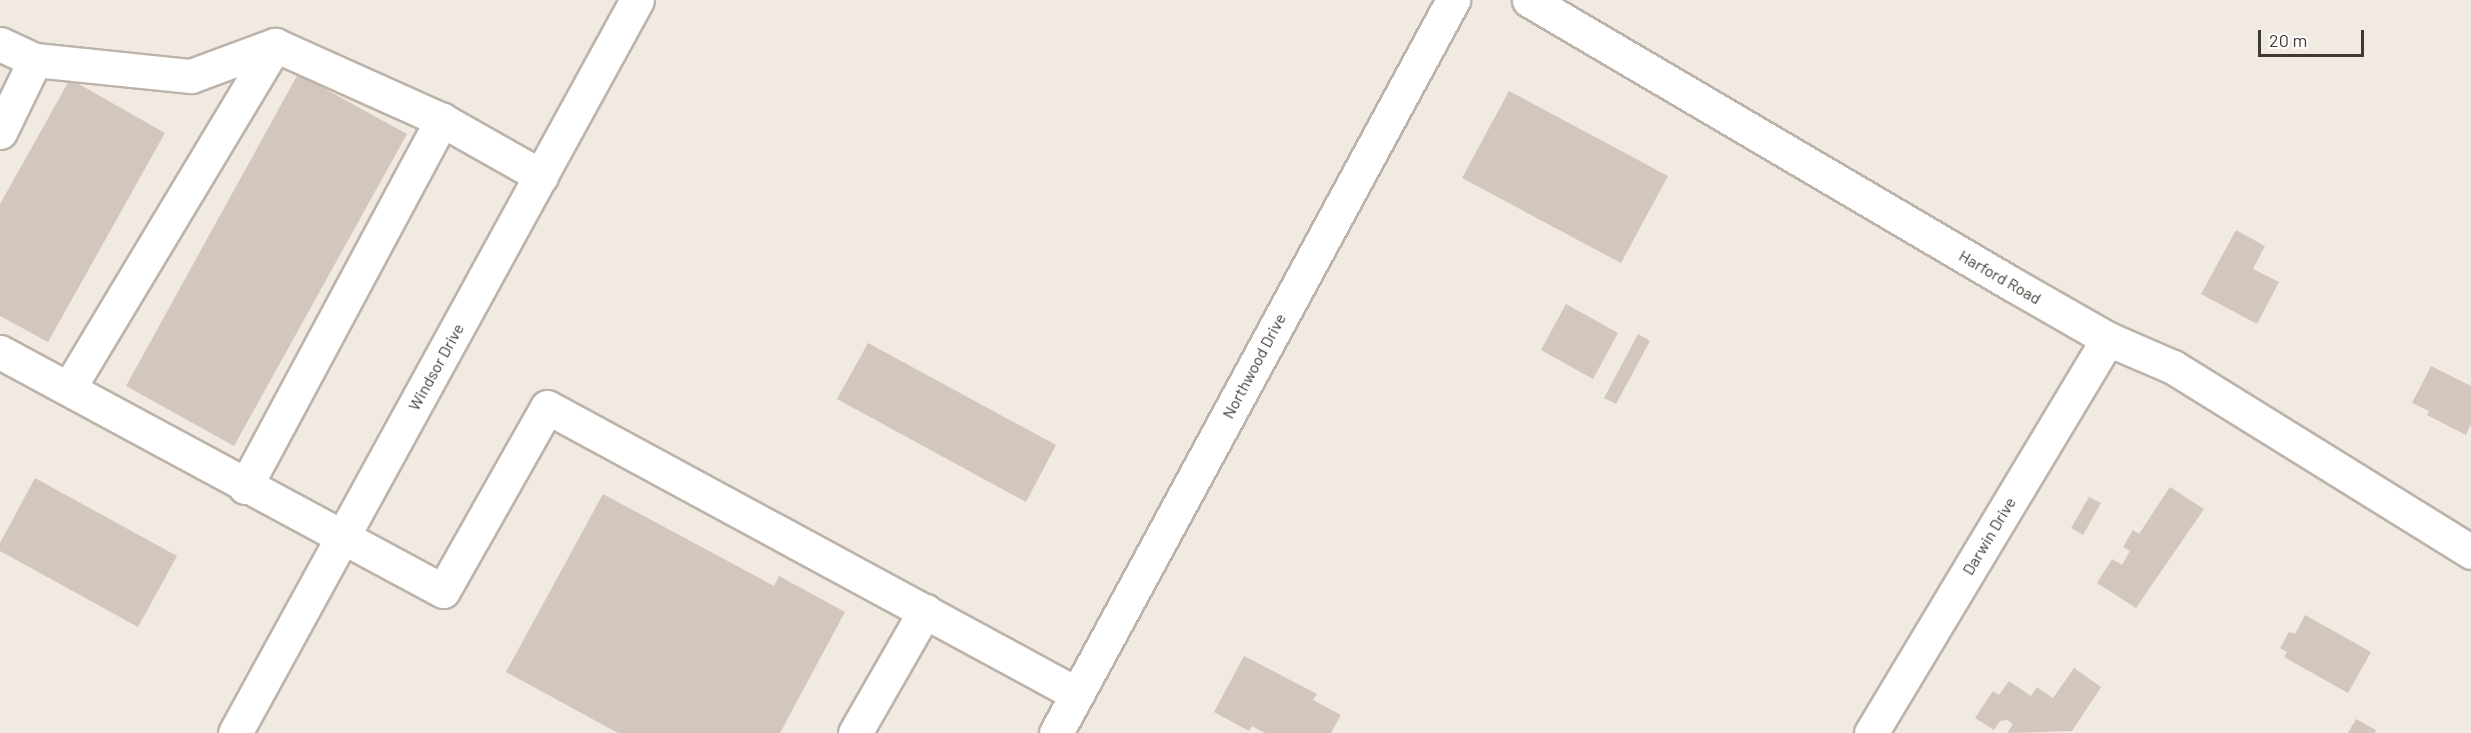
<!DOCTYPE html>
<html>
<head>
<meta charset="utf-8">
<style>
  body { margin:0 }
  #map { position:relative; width:2471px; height:733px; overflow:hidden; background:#f0eae3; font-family:Barlow,sans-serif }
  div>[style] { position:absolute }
  .building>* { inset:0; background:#d3c7bd }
  .roads { filter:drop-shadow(2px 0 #bdb3aa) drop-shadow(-2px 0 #bdb3aa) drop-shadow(0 2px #bdb3aa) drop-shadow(0 -2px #bdb3aa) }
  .minor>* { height:33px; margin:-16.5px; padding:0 16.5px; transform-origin:16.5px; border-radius:16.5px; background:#fff }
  span { translate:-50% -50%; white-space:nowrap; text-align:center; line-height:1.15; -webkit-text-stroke:4.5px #fff; paint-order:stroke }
  .street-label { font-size:16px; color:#413a34 }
  .scale { position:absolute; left:2258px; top:30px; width:106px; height:27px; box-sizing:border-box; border:3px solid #413a34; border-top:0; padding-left:8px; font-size:18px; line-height:21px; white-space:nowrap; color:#413a34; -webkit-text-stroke:4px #fff; paint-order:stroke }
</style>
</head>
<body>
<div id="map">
  <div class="building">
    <div style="clip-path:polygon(298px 74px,407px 134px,234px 446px,126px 386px)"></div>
    <div style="clip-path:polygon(70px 79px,165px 133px,48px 342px,0 316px,0 204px)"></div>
    <div style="clip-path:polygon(1509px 91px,1668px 176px,1621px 263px,1462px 178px)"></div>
    <div style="clip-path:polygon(2236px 230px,2265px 246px,2253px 269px,2279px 282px,2257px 324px,2201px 294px)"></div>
    <div style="clip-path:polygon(1566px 304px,1618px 333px,1593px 379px,1541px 350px)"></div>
    <div style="clip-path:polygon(1638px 334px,1650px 341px,1616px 404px,1604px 398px)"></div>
    <div style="clip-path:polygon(868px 343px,1056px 445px,1026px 502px,837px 399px)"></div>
    <div style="clip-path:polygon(2431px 366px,2471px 386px,2471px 424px,2466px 435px,2427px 415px,2429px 411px,2412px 403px)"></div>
    <div style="clip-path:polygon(35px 478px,177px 556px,138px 627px,0 551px,0 543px)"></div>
    <div style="clip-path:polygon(2170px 487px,2204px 509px,2136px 608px,2097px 583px,2112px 559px,2122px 565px,2130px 551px,2123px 547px,2133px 530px,2139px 534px)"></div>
    <div style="clip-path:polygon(603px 494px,774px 586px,779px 576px,845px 612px,780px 733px,618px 733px,506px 672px)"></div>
    <div style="clip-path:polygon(2089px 497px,2101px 503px,2083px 535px,2071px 528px)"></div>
    <div style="clip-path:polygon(2305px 615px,2371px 652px,2348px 693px,2284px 657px,2287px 652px,2280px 648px,2289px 632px,2295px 634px)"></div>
    <div style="clip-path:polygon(1244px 656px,1317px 694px,1313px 700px,1341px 715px,1331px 733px,1265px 733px,1252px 726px,1249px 731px,1214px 712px)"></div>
    <div style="clip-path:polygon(2074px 668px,2101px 687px,2072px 731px,2007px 733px,2013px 724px,2007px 720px,2000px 721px,1994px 730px,1975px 718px,1993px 691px,1999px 695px,2009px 681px,2031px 696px,2037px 687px,2053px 698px)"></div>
    <div style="clip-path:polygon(2356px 719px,2376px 730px,2375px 733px,2348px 733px)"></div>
  </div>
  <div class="roads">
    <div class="minor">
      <div style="left:1529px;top:0;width:560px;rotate:30.46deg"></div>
      <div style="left:2012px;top:284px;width:111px;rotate:29.8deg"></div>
      <div style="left:2108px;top:339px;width:71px;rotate:23.3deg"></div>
      <div style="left:2173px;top:367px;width:351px;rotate:31.8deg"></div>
      <div style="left:0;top:44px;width:38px;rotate:25deg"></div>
      <div style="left:35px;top:60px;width:80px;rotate:115.9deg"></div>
      <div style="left:35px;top:60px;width:157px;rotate:5.9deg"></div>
      <div style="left:191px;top:76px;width:90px;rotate:-20.3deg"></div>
      <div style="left:275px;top:45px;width:401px;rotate:121deg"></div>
      <div style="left:442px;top:120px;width:114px;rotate:29.5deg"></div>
      <div style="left:0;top:352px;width:503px;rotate:28.35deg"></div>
      <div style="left:443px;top:591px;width:211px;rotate:-60.5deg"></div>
      <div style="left:547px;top:407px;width:603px;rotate:28.44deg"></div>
      <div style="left:245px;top:487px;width:417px;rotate:-61.8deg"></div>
      <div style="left:442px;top:120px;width:183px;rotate:-155.8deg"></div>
      <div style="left:235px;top:733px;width:836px;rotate:-61.26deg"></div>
      <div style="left:855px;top:733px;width:141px;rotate:-60.2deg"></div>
      <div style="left:1056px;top:733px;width:834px;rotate:-61.56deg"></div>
      <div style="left:1871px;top:733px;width:460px;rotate:-59deg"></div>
    </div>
  </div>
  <div class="street-label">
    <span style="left:2000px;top:277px;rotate:30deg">Harford Road</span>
    <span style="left:1254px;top:366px;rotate:-62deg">Northwood Drive</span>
    <span style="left:436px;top:367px;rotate:-61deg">Windsor Drive</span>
    <span style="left:1989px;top:536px;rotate:-59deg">Darwin Drive</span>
  </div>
  <div class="scale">20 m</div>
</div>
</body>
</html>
